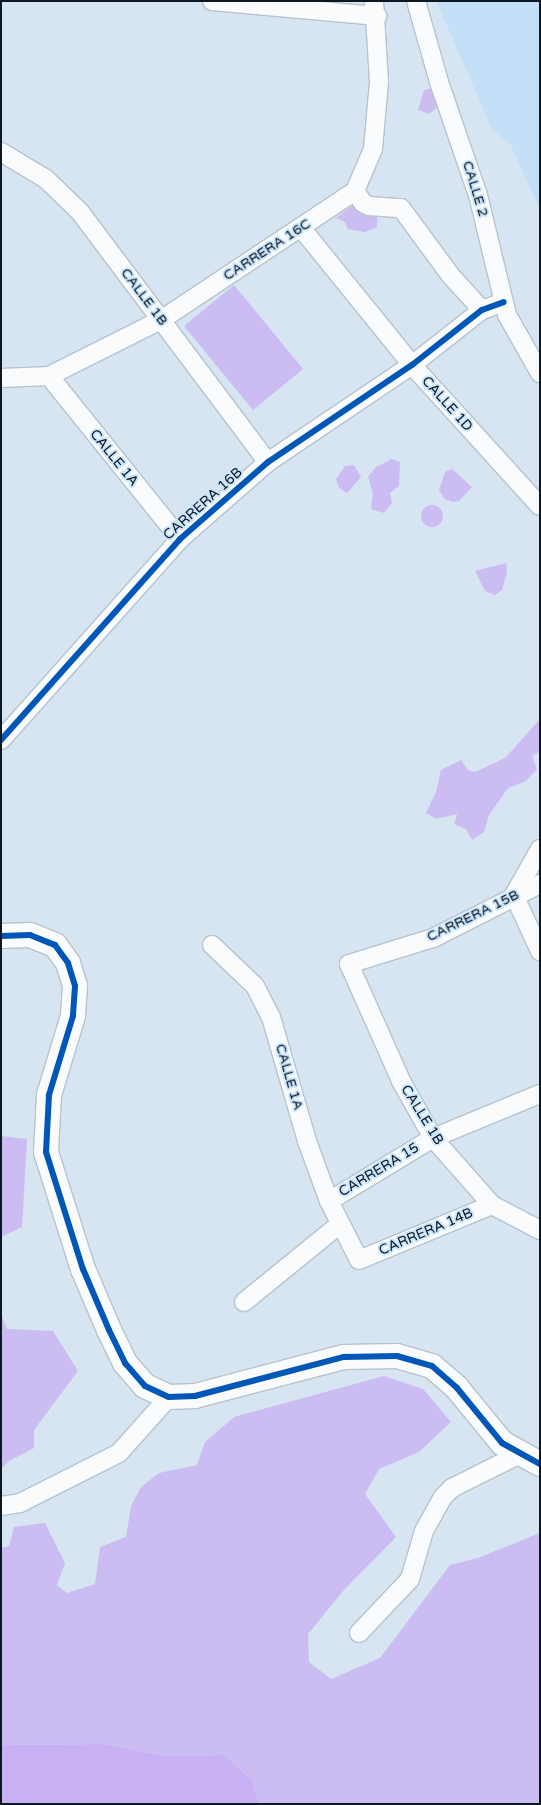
<!DOCTYPE html>
<html>
<head>
<meta charset="utf-8">
<style>
  body { margin:0 }
  #map { position:relative; width:541px; height:1805px; overflow:hidden; background:#d6e5f1; font-family:"Varela Round",sans-serif }
  div>[style] { position:absolute }
  .built>* { inset:0; background:#c4e0f8 }
  .green>* { inset:0; background:#cbbcf2 }
  .round { border-radius:50% }
  .forest>* { inset:0; background:#c8b0f5 }
  .roads { filter:drop-shadow(1px 0 #b6c3ce) drop-shadow(-1px 0 #b6c3ce) drop-shadow(0 1px #b6c3ce) drop-shadow(0 -1px #b6c3ce) }
  .street>* { height:18px; margin:-9px; padding:0 9px; transform-origin:9px; border-radius:9px; background:#f9fbfd }
  .secondary>* { height:24px; margin:-12px; padding:0 12px; transform-origin:12px; border-radius:12px; background:#f9fbfd }
  .cycleway>* { height:6px; margin:-3px; padding:0 3px; transform-origin:3px; border-radius:3px; background:#0057b8 }
  span { translate:-50% -50%; white-space:nowrap; text-align:center; line-height:1.15; -webkit-text-stroke:4px #cbe6fc; paint-order:stroke }
  .street-label { font-size:14px; color:#0b1721 }
  .frame { position:absolute; inset:0; border:2px solid #0b1721; pointer-events:none }
</style>
</head>
<body>
<div id="map">
  <div class="built">
    <div style="clip-path:polygon(436px 1px,540px 1px,540px 209px,510px 144px,492px 129px)"></div>
  </div>
  <div class="green">
    <div style="clip-path:polygon(433px 88px,440px 100px,436px 108px,429px 114px,418px 110px,424px 90px)"></div>
    <div style="clip-path:polygon(352px 206px,378px 209px,377px 227px,365px 232px,348px 229px,345px 222px,336px 218px)"></div>
    <div style="clip-path:polygon(234px 285px,303px 369px,253px 410px,184px 326px)"></div>
    <div style="clip-path:polygon(392px 459px,400px 462px,399px 486px,390px 493px,392px 503px,384px 513px,371px 509px,373px 493px,368px 477px,376px 467px)"></div>
    <div style="clip-path:polygon(354px 465px,361px 477px,347px 493px,339px 488px,336px 479px,345px 466px)"></div>
    <div style="clip-path:polygon(452px 469px,472px 487px,459px 501px,453px 502px,445px 499px,439px 490px,445px 472px)"></div>
    <div class="round" style="left:421px;top:505px;width:22px;height:22px"></div>
    <div style="clip-path:polygon(506px 563px,507px 572px,502px 590px,495px 595px,485px 591px,475px 571px)"></div>
    <div style="clip-path:polygon(540px 719px,540px 751px,532px 756px,537px 769px,526px 781px,508px 788px,489px 815px,484px 832px,472px 840px,466px 829px,454px 824px,457px 814px,436px 819px,426px 813px,436px 792px,441px 770px,461px 760px,468px 770px,475px 772px,497px 762px,506px 757px)"></div>
    <div style="clip-path:polygon(1px 1136px,27px 1139px,22px 1227px,1px 1237px)"></div>
    <div style="clip-path:polygon(1px 1314px,7px 1329px,53px 1331px,78px 1371px,34px 1430px,34px 1448px,9px 1461px,1px 1469px)"></div>
    <div style="clip-path:polygon(384px 1376px,423px 1389px,451px 1422px,419px 1452px,379px 1469px,365px 1494px,396px 1537px,343px 1591px,308px 1634px,309px 1662px,331px 1679px,380px 1658px,450px 1565px,478px 1558px,540px 1533px,540px 1804px,259px 1804px,252px 1780px,224px 1755px,162px 1756px,105px 1744px,1px 1745px,1px 1548px,9px 1546px,14px 1527px,45px 1523px,65px 1563px,57px 1585px,67px 1593px,95px 1584px,100px 1547px,126px 1537px,131px 1506px,141px 1487px,159px 1473px,197px 1465px,205px 1442px,234px 1417px)"></div>
  </div>
  <div class="forest">
    <div style="clip-path:polygon(105px 1744px,162px 1756px,224px 1755px,252px 1780px,259px 1804px,1px 1804px,1px 1745px)"></div>
  </div>
  <div class="roads">
    <div class="street">
      <div style="left:212px;top:1px;width:166px;rotate:5.2deg"></div>
      <div style="left:416px;top:1px;width:84px;rotate:74.1deg"></div>
      <div style="left:439px;top:82px;width:120px;rotate:71deg"></div>
      <div style="left:478px;top:195px;width:123px;rotate:76.4deg"></div>
      <div style="left:507px;top:315px;width:67px;rotate:60.4deg"></div>
      <div style="left:1px;top:152px;width:52px;rotate:31deg"></div>
      <div style="left:46px;top:179px;width:47px;rotate:44.1deg"></div>
      <div style="left:80px;top:212px;width:313px;rotate:53.1deg"></div>
      <div style="left:355px;top:191px;width:14px;rotate:56deg"></div>
      <div style="left:363px;top:203px;width:7px;rotate:27deg"></div>
      <div style="left:369px;top:206px;width:32px;rotate:4deg"></div>
      <div style="left:401px;top:208px;width:84px;rotate:53.7deg"></div>
      <div style="left:451px;top:276px;width:46px;rotate:47.6deg"></div>
      <div style="left:302px;top:229px;width:175px;rotate:51deg"></div>
      <div style="left:412px;top:365px;width:190px;rotate:47.8deg"></div>
      <div style="left:49px;top:376px;width:209px;rotate:51.2deg"></div>
      <div style="left:1px;top:378px;width:48px;rotate:-2.4deg"></div>
      <div style="left:49px;top:376px;width:125px;rotate:-26.6deg"></div>
      <div style="left:161px;top:320px;width:233px;rotate:-33.6deg"></div>
      <div style="left:355px;top:191px;width:46px;rotate:-66.8deg"></div>
      <div style="left:373px;top:149px;width:67px;rotate:-84.9deg"></div>
      <div style="left:379px;top:82px;width:81px;rotate:-93.5deg"></div>
      <div style="left:1px;top:740px;width:269px;rotate:-48.3deg"></div>
      <div style="left:180px;top:539px;width:117px;rotate:-41.2deg"></div>
      <div style="left:268px;top:462px;width:174px;rotate:-34deg"></div>
      <div style="left:412px;top:365px;width:89px;rotate:-38.2deg"></div>
      <div style="left:482px;top:310px;width:23px;rotate:-20deg"></div>
      <div style="left:540px;top:849px;width:53px;rotate:119.5deg"></div>
      <div style="left:514px;top:895px;width:62px;rotate:65.1deg"></div>
      <div style="left:540px;top:884px;width:120px;rotate:153.2deg"></div>
      <div style="left:433px;top:938px;width:88px;rotate:162.8deg"></div>
      <div style="left:349px;top:964px;width:128px;rotate:66deg"></div>
      <div style="left:401px;top:1081px;width:65px;rotate:60.7deg"></div>
      <div style="left:433px;top:1138px;width:89px;rotate:48.6deg"></div>
      <div style="left:492px;top:1205px;width:54px;rotate:27.5deg"></div>
      <div style="left:212px;top:945px;width:59px;rotate:43.6deg"></div>
      <div style="left:255px;top:986px;width:35px;rotate:63deg"></div>
      <div style="left:271px;top:1017px;width:129px;rotate:73.8deg"></div>
      <div style="left:307px;top:1141px;width:64px;rotate:69.9deg"></div>
      <div style="left:329px;top:1201px;width:66px;rotate:63deg"></div>
      <div style="left:359px;top:1260px;width:144px;rotate:-22.5deg"></div>
      <div style="left:329px;top:1201px;width:122px;rotate:-31.2deg"></div>
      <div style="left:433px;top:1138px;width:116px;rotate:-22.4deg"></div>
      <div style="left:244px;top:1302px;width:124px;rotate:-39.1deg"></div>
      <div style="left:1px;top:1506px;width:19px;rotate:-9deg"></div>
      <div style="left:20px;top:1503px;width:111px;rotate:-26.8deg"></div>
      <div style="left:119px;top:1453px;width:75px;rotate:-48.2deg"></div>
      <div style="left:359px;top:1633px;width:74px;rotate:-46.6deg"></div>
      <div style="left:410px;top:1579px;width:50px;rotate:-73.7deg"></div>
      <div style="left:424px;top:1531px;width:39px;rotate:-61deg"></div>
      <div style="left:443px;top:1497px;width:13px;rotate:-45deg"></div>
      <div style="left:452px;top:1488px;width:74px;rotate:-26.6deg"></div>
    </div>
    <div class="secondary">
      <div style="left:1px;top:936px;width:29px;rotate:-2deg"></div>
      <div style="left:30px;top:935px;width:27px;rotate:22deg"></div>
      <div style="left:55px;top:945px;width:22px;rotate:54deg"></div>
      <div style="left:68px;top:963px;width:24px;rotate:73deg"></div>
      <div style="left:75px;top:986px;width:30px;rotate:94deg"></div>
      <div style="left:73px;top:1016px;width:83px;rotate:106.9deg"></div>
      <div style="left:49px;top:1095px;width:57px;rotate:93deg"></div>
      <div style="left:46px;top:1152px;width:123px;rotate:72.5deg"></div>
      <div style="left:83px;top:1269px;width:66px;rotate:66.9deg"></div>
      <div style="left:109px;top:1330px;width:37px;rotate:64deg"></div>
      <div style="left:125px;top:1363px;width:30px;rotate:49deg"></div>
      <div style="left:145px;top:1386px;width:26px;rotate:25deg"></div>
      <div style="left:169px;top:1397px;width:26px;rotate:-2deg"></div>
      <div style="left:195px;top:1396px;width:154px;rotate:-14.7deg"></div>
      <div style="left:344px;top:1357px;width:53px;rotate:-1.1deg"></div>
      <div style="left:397px;top:1356px;width:36px;rotate:16deg"></div>
      <div style="left:432px;top:1366px;width:33px;rotate:41deg"></div>
      <div style="left:457px;top:1388px;width:71px;rotate:50.7deg"></div>
      <div style="left:502px;top:1443px;width:43px;rotate:28.9deg"></div>
    </div>
  </div>
  <div class="cycleway">
    <div style="left:1px;top:740px;width:269px;rotate:-48.3deg"></div>
    <div style="left:180px;top:539px;width:117px;rotate:-41.2deg"></div>
    <div style="left:268px;top:462px;width:174px;rotate:-34deg"></div>
    <div style="left:412px;top:365px;width:89px;rotate:-38.2deg"></div>
    <div style="left:482px;top:310px;width:23px;rotate:-20deg"></div>
    <div style="left:1px;top:936px;width:29px;rotate:-2deg"></div>
    <div style="left:30px;top:935px;width:27px;rotate:22deg"></div>
    <div style="left:55px;top:945px;width:22px;rotate:54deg"></div>
    <div style="left:68px;top:963px;width:24px;rotate:73deg"></div>
    <div style="left:75px;top:986px;width:30px;rotate:94deg"></div>
    <div style="left:73px;top:1016px;width:83px;rotate:106.9deg"></div>
    <div style="left:49px;top:1095px;width:57px;rotate:93deg"></div>
    <div style="left:46px;top:1152px;width:123px;rotate:72.5deg"></div>
    <div style="left:83px;top:1269px;width:66px;rotate:66.9deg"></div>
    <div style="left:109px;top:1330px;width:37px;rotate:64deg"></div>
    <div style="left:125px;top:1363px;width:30px;rotate:49deg"></div>
    <div style="left:145px;top:1386px;width:26px;rotate:25deg"></div>
    <div style="left:169px;top:1397px;width:26px;rotate:-2deg"></div>
    <div style="left:195px;top:1396px;width:154px;rotate:-14.7deg"></div>
    <div style="left:344px;top:1357px;width:53px;rotate:-1.1deg"></div>
    <div style="left:397px;top:1356px;width:36px;rotate:16deg"></div>
    <div style="left:432px;top:1366px;width:33px;rotate:41deg"></div>
    <div style="left:457px;top:1388px;width:71px;rotate:50.7deg"></div>
    <div style="left:502px;top:1443px;width:43px;rotate:28.9deg"></div>
  </div>
  <div class="street-label">
    <span style="left:475px;top:189px;rotate:73deg">CALLE 2</span>
    <span style="left:267px;top:250px;rotate:-33deg">CARRERA 16C</span>
    <span style="left:144px;top:297px;rotate:53deg">CALLE 1B</span>
    <span style="left:447px;top:404px;rotate:48deg">CALLE 1D</span>
    <span style="left:114px;top:458px;rotate:51deg">CALLE 1A</span>
    <span style="left:203px;top:504px;rotate:-42deg">CARRERA 16B</span>
    <span style="left:473px;top:916px;rotate:-26deg">CARRERA 15B</span>
    <span style="left:289px;top:1077px;rotate:74deg">CALLE 1A</span>
    <span style="left:422px;top:1115px;rotate:58deg">CALLE 1B</span>
    <span style="left:379px;top:1170px;rotate:-31deg">CARRERA 15</span>
    <span style="left:426px;top:1232px;rotate:-23deg">CARRERA 14B</span>
  </div>
  <div class="frame"></div>
</div>
</body>
</html>
